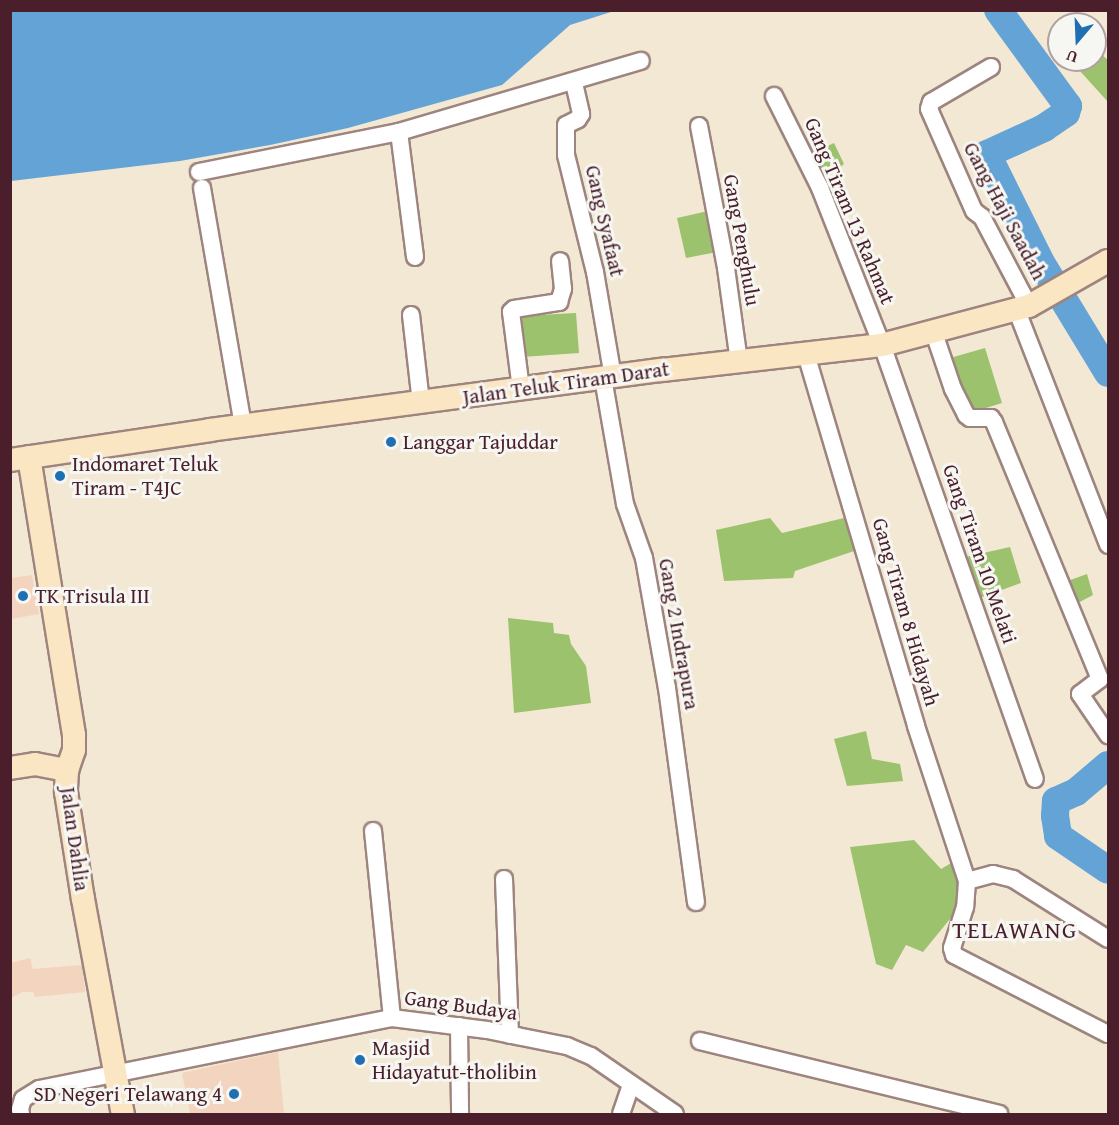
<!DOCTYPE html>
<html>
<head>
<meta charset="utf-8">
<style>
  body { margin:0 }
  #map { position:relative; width:1119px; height:1125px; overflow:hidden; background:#f2e8d3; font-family:"Gentium Book Plus",serif }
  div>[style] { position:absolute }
  .built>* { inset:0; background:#f3d4bf }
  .green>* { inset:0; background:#9dc26d }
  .water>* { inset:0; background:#64a3d6 }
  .river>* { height:28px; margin:-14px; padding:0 14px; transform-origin:14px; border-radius:14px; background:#64a3d6 }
  .roads { filter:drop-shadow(2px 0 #9e847f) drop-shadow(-2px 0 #9e847f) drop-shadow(0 2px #9e847f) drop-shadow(0 -2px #9e847f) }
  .street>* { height:16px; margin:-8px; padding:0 8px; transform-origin:8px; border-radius:8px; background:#fff }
  .secondary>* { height:22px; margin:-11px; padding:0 11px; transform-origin:11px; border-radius:11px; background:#fbe6c4 }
  .dots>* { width:16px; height:16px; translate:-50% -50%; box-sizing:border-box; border:3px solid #f6f6f2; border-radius:50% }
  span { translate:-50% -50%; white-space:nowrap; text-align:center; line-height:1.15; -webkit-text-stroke:6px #f6f6f2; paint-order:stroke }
  .street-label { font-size:21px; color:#4a1f2b }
  .poi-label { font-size:21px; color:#4a1f2b }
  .left { translate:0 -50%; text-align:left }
  .right { translate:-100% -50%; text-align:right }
  .quarter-label { font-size:24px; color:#4a1f2b; letter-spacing:1.5px }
  .frame { position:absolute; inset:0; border:12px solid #4a1f2b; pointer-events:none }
  .north { position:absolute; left:1047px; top:12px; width:60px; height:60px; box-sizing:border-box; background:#f6f6f2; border:2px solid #b1a0a2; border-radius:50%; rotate:199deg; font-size:16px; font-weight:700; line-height:24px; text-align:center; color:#4a1f2b }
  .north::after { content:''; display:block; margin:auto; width:21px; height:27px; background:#1f6fb2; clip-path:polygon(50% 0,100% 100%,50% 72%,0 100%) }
</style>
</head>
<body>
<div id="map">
  <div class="built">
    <div style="clip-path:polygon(32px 575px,39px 614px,11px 619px,11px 578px)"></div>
    <div style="clip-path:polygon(30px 958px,33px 969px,82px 965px,85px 992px,35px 997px,33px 992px,22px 992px,11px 998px,11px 963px)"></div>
    <div style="clip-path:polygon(278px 1052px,284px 1114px,190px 1114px,182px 1073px)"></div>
  </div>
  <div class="green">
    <div style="clip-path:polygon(1095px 49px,1108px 60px,1108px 102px,1070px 60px,1095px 60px)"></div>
    <div style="clip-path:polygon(834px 143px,844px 164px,823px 181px,810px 154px)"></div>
    <div style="clip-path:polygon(708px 211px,717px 252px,686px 258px,677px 218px)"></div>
    <div style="clip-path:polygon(576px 313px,579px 353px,522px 357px,520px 316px)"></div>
    <div style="clip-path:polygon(985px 348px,1002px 403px,967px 414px,950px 358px)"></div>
    <div style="clip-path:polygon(770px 518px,782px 533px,844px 518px,857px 550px,795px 571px,793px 578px,724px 581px,716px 530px)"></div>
    <div style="clip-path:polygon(1010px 547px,1021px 583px,977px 599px,961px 558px)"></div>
    <div style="clip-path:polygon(1087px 574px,1093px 595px,1074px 605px,1062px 583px)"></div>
    <div style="clip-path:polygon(508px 618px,553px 623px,554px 633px,569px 635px,571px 644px,586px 666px,591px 703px,514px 713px)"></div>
    <div style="clip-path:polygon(866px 731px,872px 759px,900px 764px,903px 781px,847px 786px,834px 739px)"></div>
    <div style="clip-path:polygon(914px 840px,941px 869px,953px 862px,963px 903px,923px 952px,906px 945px,892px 970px,876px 964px,850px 847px)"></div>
  </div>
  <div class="water">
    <div style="clip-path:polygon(10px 11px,11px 10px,614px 11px,570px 25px,502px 85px,348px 128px,270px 145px,180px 161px,11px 181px)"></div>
  </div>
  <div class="river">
    <div style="left:998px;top:10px;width:119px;rotate:53.9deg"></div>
    <div style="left:1068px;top:106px;width:7px;rotate:106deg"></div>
    <div style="left:1066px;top:113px;width:27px;rotate:146deg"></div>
    <div style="left:1044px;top:128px;width:63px;rotate:155.5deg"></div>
    <div style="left:987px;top:154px;width:119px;rotate:63.6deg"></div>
    <div style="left:1040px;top:261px;width:131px;rotate:58.7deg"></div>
    <div style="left:1108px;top:765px;width:42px;rotate:139.8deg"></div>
    <div style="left:1076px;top:792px;width:22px;rotate:156deg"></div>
    <div style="left:1056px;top:801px;width:15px;rotate:94deg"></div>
    <div style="left:1055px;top:816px;width:20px;rotate:81deg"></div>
    <div style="left:1058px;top:836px;width:60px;rotate:34.2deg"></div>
  </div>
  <div class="roads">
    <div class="street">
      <div style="left:991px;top:67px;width:69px;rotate:149.7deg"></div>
      <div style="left:931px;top:102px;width:7px;rotate:106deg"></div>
      <div style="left:929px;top:109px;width:111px;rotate:66.2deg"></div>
      <div style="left:974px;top:211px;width:10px;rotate:37deg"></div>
      <div style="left:982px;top:217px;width:101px;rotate:62.2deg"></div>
      <div style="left:574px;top:83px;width:32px;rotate:77deg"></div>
      <div style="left:581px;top:114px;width:6px;rotate:121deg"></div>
      <div style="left:578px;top:119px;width:13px;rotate:153deg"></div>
      <div style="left:566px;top:125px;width:30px;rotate:90deg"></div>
      <div style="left:566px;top:155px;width:121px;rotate:76.1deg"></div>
      <div style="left:595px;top:272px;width:107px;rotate:80.3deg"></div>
      <div style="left:774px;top:96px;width:103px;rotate:63.4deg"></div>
      <div style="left:820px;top:188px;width:169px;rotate:68.5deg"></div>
      <div style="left:882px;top:345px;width:460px;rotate:70.6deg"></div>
      <div style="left:699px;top:126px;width:145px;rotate:79.2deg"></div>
      <div style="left:726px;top:268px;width:95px;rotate:82.1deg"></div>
      <div style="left:399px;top:132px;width:126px;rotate:82.7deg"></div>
      <div style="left:199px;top:172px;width:204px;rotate:-11.3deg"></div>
      <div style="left:399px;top:132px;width:252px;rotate:-16.4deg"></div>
      <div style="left:202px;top:188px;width:242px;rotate:80.2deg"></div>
      <div style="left:1017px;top:311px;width:251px;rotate:68.7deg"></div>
      <div style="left:411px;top:315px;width:89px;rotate:83.5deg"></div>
      <div style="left:934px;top:333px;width:59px;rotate:71.3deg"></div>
      <div style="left:953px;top:389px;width:29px;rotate:63deg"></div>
      <div style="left:966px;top:415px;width:5px;rotate:37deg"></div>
      <div style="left:970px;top:418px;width:21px"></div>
      <div style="left:991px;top:418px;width:5px;rotate:53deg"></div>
      <div style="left:994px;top:422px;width:278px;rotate:67.6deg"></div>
      <div style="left:1100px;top:679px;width:25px;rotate:143deg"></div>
      <div style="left:1080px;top:694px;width:50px;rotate:55.7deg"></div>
      <div style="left:806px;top:354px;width:388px;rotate:73.5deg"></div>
      <div style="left:916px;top:726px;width:163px;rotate:71.8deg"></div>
      <div style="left:967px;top:881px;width:26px;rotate:94deg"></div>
      <div style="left:965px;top:907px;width:43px;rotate:107.6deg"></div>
      <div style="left:952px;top:948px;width:7px;rotate:74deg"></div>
      <div style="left:954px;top:955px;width:173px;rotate:27.2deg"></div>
      <div style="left:603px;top:378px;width:128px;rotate:80.1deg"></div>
      <div style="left:625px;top:504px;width:57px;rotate:70.6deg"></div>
      <div style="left:644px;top:558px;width:132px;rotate:80deg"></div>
      <div style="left:667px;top:688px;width:216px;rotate:82.3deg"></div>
      <div style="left:521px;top:389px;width:78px;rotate:-97.4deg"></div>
      <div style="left:511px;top:312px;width:4px;rotate:-45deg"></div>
      <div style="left:514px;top:309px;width:46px;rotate:-8.8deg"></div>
      <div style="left:559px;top:302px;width:14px;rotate:-73deg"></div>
      <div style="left:563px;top:289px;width:28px;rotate:-96deg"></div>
      <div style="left:373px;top:831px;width:188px;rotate:84.2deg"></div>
      <div style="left:504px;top:879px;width:156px;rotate:87.8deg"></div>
      <div style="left:967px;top:881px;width:27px;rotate:-15deg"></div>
      <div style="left:993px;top:874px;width:21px;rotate:14deg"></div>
      <div style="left:1013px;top:879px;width:112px;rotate:32.3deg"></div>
      <div style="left:459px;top:1026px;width:88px;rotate:89.3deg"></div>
      <div style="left:700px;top:1041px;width:308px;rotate:13.7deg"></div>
      <div style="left:21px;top:1114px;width:5px;rotate:-101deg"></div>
      <div style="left:20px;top:1109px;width:10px;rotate:-73deg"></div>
      <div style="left:23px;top:1099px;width:19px;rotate:-32deg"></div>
      <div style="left:39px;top:1089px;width:360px;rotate:-11.4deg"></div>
      <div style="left:392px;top:1018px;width:96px;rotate:7.2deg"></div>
      <div style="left:487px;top:1030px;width:82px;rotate:11.3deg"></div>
      <div style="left:567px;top:1046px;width:26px;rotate:23deg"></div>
      <div style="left:591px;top:1056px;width:102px;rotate:34.6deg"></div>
      <div style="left:621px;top:1114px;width:31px;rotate:-71deg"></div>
    </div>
    <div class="secondary">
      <div style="left:29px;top:457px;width:282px;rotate:80.8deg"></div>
      <div style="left:74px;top:735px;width:15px;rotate:90deg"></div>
      <div style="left:74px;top:750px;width:21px;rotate:109deg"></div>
      <div style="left:67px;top:770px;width:22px;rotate:93deg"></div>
      <div style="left:66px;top:792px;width:108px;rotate:81deg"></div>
      <div style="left:83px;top:899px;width:219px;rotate:79.5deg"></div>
      <div style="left:10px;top:460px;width:202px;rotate:-8.5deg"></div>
      <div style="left:210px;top:430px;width:456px;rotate:-7.6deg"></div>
      <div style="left:662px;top:370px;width:221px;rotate:-6.5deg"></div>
      <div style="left:882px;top:345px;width:152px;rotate:-14.9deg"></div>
      <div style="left:1029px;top:306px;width:91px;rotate:-29.7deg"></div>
      <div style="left:10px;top:768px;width:25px;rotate:-9deg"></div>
      <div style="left:35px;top:764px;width:33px;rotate:11deg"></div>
    </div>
  </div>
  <div class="dots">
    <div style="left:391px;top:442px;background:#1f6fb2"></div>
    <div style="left:60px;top:476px;background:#1f6fb2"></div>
    <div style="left:23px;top:596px;background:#1f6fb2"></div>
    <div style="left:360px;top:1060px;background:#1f6fb2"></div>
    <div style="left:234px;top:1094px;background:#1f6fb2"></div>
  </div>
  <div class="street-label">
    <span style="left:850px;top:211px;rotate:67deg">Gang Tiram 13 Rahmat</span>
    <span style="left:1005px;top:211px;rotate:62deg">Gang Haji Saadah</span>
    <span style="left:605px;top:221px;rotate:77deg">Gang Syafaat</span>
    <span style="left:742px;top:240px;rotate:80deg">Gang Penghulu</span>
    <span style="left:566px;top:383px;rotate:-8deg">Jalan Teluk Tiram Darat</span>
    <span style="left:980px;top:554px;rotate:71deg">Gang Tiram 10 Melati</span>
    <span style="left:906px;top:612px;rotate:74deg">Gang Tiram 8 Hidayah</span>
    <span style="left:679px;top:634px;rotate:80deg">Gang 2 Indrapura</span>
    <span style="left:75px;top:839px;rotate:82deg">Jalan Dahlia</span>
    <span style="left:461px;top:1005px;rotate:8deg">Gang Budaya</span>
  </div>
  <div class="poi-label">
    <span class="left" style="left:403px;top:442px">Langgar Tajuddar</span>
    <span class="left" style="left:72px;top:476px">Indomaret Teluk<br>Tiram - T4JC</span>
    <span class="left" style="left:35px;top:596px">TK Trisula III</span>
    <span class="left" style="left:372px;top:1060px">Masjid<br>Hidayatut-tholibin</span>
    <span class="right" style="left:222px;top:1094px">SD Negeri Telawang 4</span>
  </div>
  <div class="quarter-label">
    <span style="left:1015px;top:930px">TELAWANG</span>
  </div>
  <div class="frame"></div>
  <div class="north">U</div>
</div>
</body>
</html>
